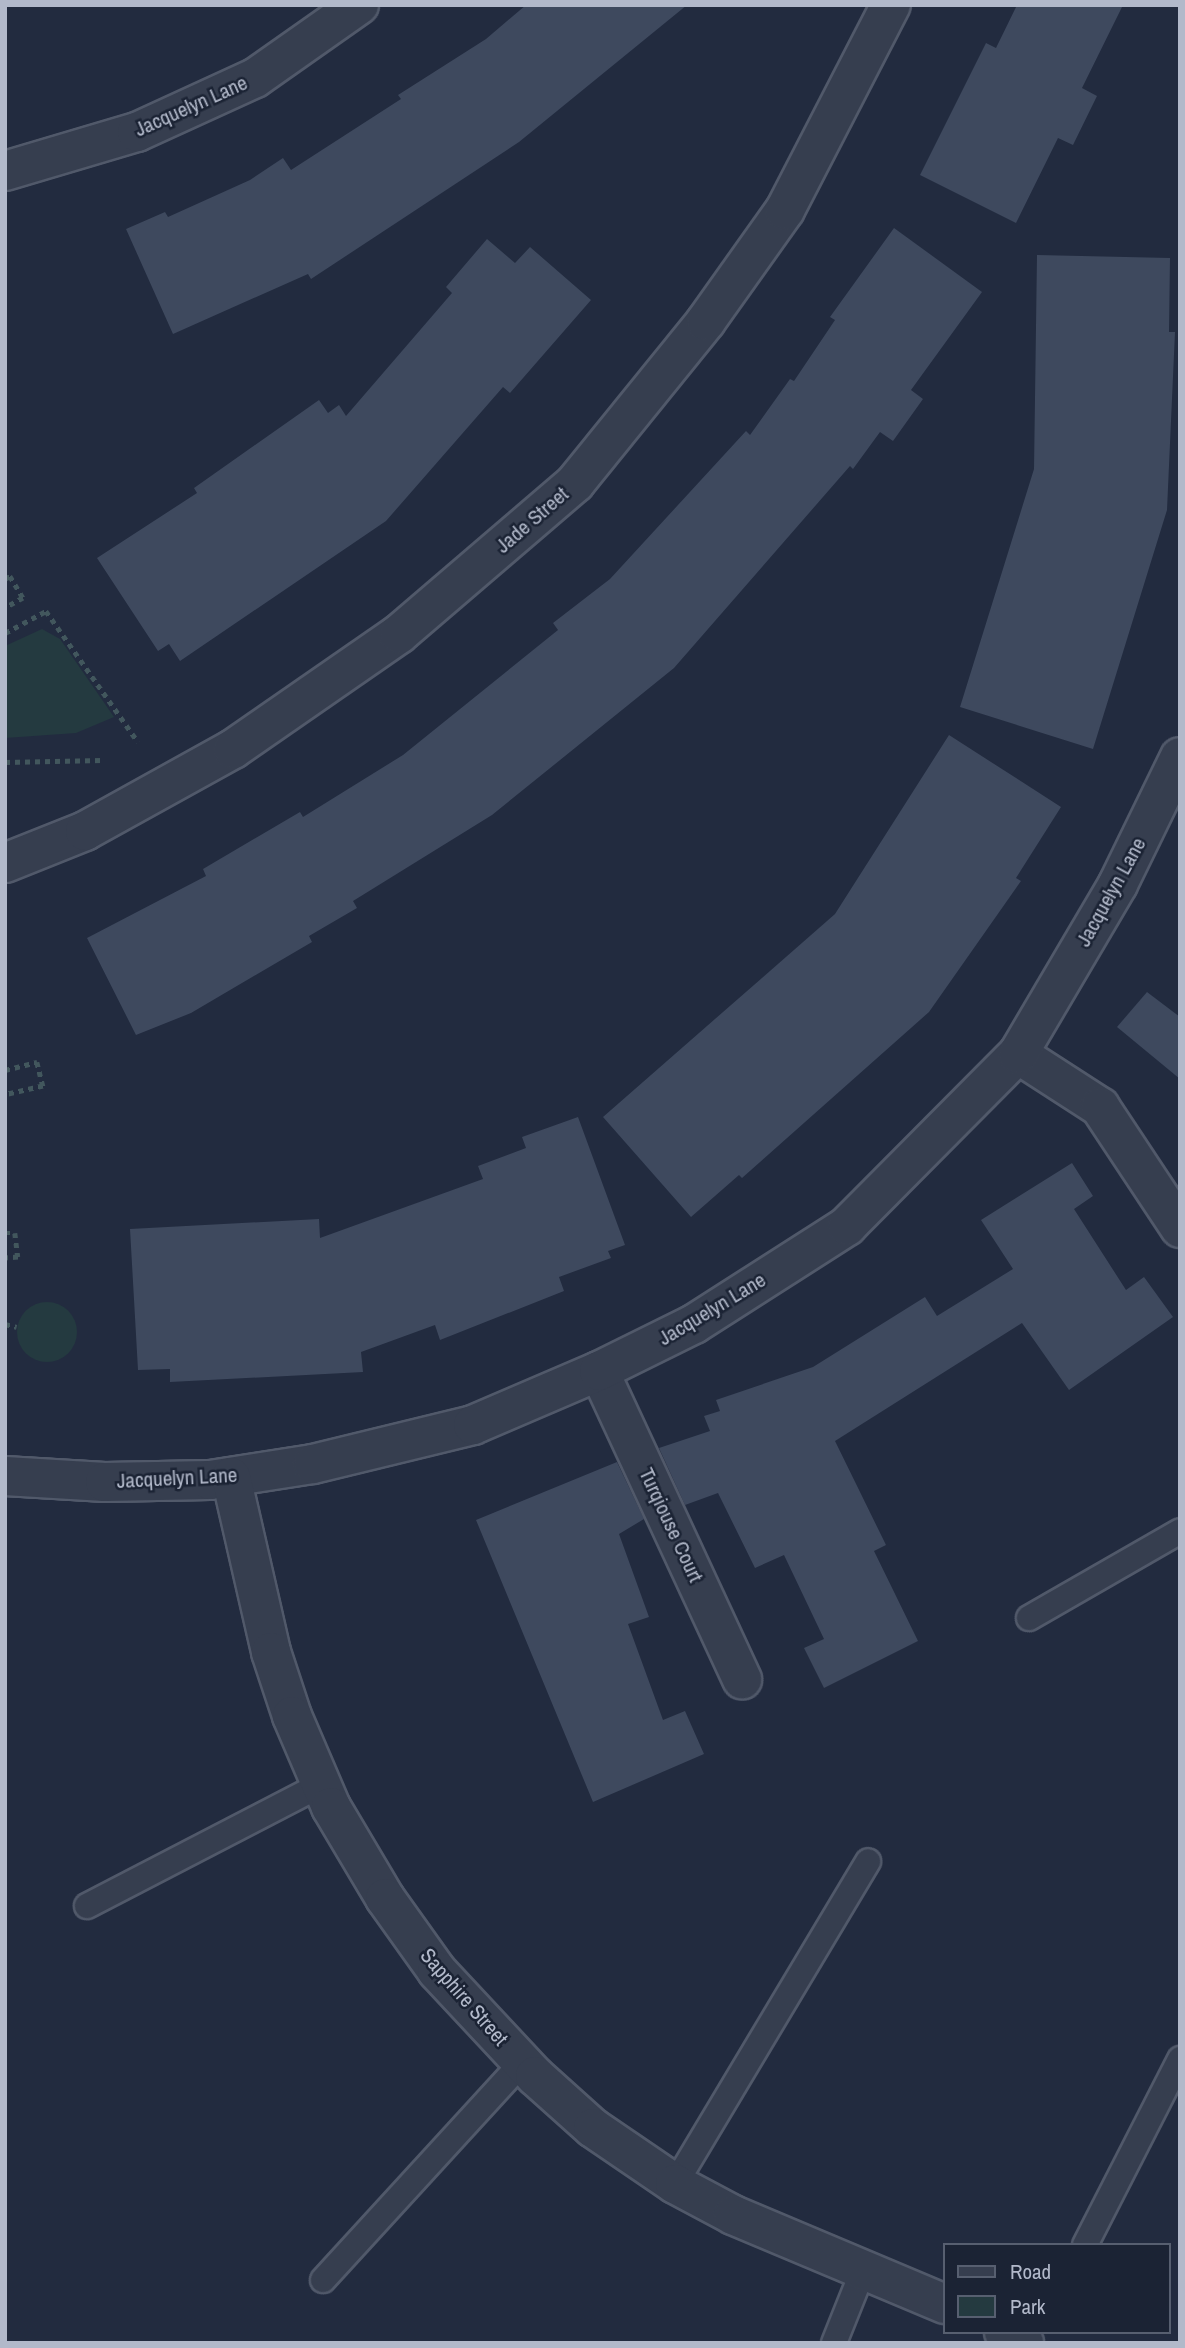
<!DOCTYPE html>
<html>
<head>
<meta charset="utf-8">
<style>
  body { margin:0 }
  #map { position:relative; width:1185px; height:2348px; overflow:hidden; background:#222b3f; font-family:"Archivo Narrow",sans-serif }
  div>[style] { position:absolute }
  .green>* { inset:0; background:#243a40 }
  .round { border-radius:50% }
  .building>* { inset:0; background:#3e495e }
  .path>* { height:4.5px; margin-top:-2.25px; transform-origin:0; background:repeating-linear-gradient(90deg,#42575d 0 5px,transparent 0 10px) }
  .roads { filter:drop-shadow(2px 0 #51596a) drop-shadow(-2px 0 #51596a) drop-shadow(0 2px #51596a) drop-shadow(0 -2px #51596a) }
  .service>* { height:24px; margin:-12px; padding:0 12px; transform-origin:12px; border-radius:12px; background:#363e4f }
  .minor>* { height:38px; margin:-19px; padding:0 19px; transform-origin:19px; border-radius:19px; background:#363e4f }
  span { translate:-50% -50%; white-space:nowrap; text-align:center; line-height:1.15; -webkit-text-stroke:5px #1b2334; paint-order:stroke }
  .street-label { font-size:21px; color:#b2b9ca }
  .frame { position:absolute; inset:0; border:7px solid #b2b9ca; pointer-events:none }
  .legend { position:absolute; left:943px; top:2243px; width:228px; height:91px; box-sizing:border-box; background:#1b2334; border:2px solid #575f70; margin:0; padding:9px 12px; list-style:none; font-size:21px; color:#b2b9ca }
  .legend li { display:flex; align-items:center; gap:14px; height:35px }
  .legend b { width:35px; border:2px solid #575f70 }
</style>
</head>
<body>
<div id="map">
  <div class="green">
    <div style="clip-path:polygon(42px 629px,60px 639px,114px 717px,76px 733px,5px 738px,5px 646px)"></div>
    <div class="round" style="left:17px;top:1302px;width:60px;height:60px"></div>
  </div>
  <div class="building">
    <div style="clip-path:polygon(526px 5px,687px 5px,519px 142px,311px 279px,308px 274px,173px 334px,126px 229px,165px 212px,168px 217px,250px 180px,283px 158px,291px 170px,401px 99px,398px 95px,486px 39px)"></div>
    <div style="clip-path:polygon(1017px 5px,1123px 5px,1082px 88px,1097px 96px,1073px 145px,1058px 138px,1016px 223px,920px 175px,986px 43px,996px 48px)"></div>
    <div style="clip-path:polygon(894px 228px,982px 292px,911px 390px,923px 399px,893px 441px,880px 432px,853px 469px,850px 466px,674px 668px,492px 815px,353px 901px,357px 908px,309px 936px,312px 942px,191px 1013px,136px 1035px,87px 938px,206px 876px,203px 869px,300px 812px,303px 817px,403px 755px,558px 630px,553px 623px,610px 579px,746px 431px,750px 435px,790px 379px,794px 381px,835px 320px,830px 317px)"></div>
    <div style="clip-path:polygon(487px 239px,515px 263px,530px 247px,591px 300px,510px 393px,503px 387px,386px 521px,180px 661px,169px 644px,158px 651px,97px 558px,197px 493px,194px 488px,319px 400px,328px 413px,339px 405px,346px 416px,452px 293px,446px 287px)"></div>
    <div style="clip-path:polygon(1037px 255px,1170px 258px,1169px 332px,1175px 332px,1167px 510px,1093px 749px,960px 707px,1034px 469px)"></div>
    <div style="clip-path:polygon(949px 735px,1061px 807px,1016px 878px,1021px 881px,929px 1012px,742px 1178px,739px 1175px,691px 1217px,603px 1117px,835px 914px)"></div>
    <div style="clip-path:polygon(1147px 992px,1180px 1017px,1180px 1079px,1117px 1027px)"></div>
    <div style="clip-path:polygon(578px 1117px,625px 1245px,608px 1251px,611px 1258px,559px 1277px,564px 1291px,440px 1340px,435px 1325px,361px 1352px,363px 1372px,170px 1382px,170px 1369px,138px 1370px,130px 1229px,319px 1219px,320px 1238px,483px 1179px,478px 1166px,526px 1148px,522px 1137px)"></div>
    <div style="clip-path:polygon(1072px 1163px,1093px 1196px,1074px 1209px,1126px 1290px,1144px 1277px,1173px 1317px,1069px 1390px,1022px 1323px,835px 1441px,886px 1545px,874px 1551px,918px 1641px,824px 1688px,804px 1648px,824px 1639px,784px 1555px,755px 1568px,718px 1493px,685px 1505px,659px 1448px,710px 1431px,704px 1416px,720px 1411px,716px 1400px,813px 1367px,925px 1297px,937px 1316px,1013px 1269px,981px 1220px)"></div>
    <div style="clip-path:polygon(617px 1462px,644px 1519px,619px 1534px,649px 1617px,628px 1624px,663px 1720px,685px 1711px,704px 1754px,593px 1802px,476px 1520px)"></div>
  </div>
  <div class="path">
    <div style="left:5px;top:579px;width:6px;rotate:-31deg"></div>
    <div style="left:10px;top:576px;width:26px;rotate:59deg"></div>
    <div style="left:23px;top:598px;width:21px;rotate:151deg"></div>
    <div style="left:5px;top:633px;width:47px;rotate:-28.2deg"></div>
    <div style="left:46px;top:611px;width:160px;rotate:54.9deg"></div>
    <div style="left:5px;top:762px;width:98px;rotate:-1.2deg"></div>
    <div style="left:5px;top:1070px;width:33px;rotate:-14deg"></div>
    <div style="left:37px;top:1062px;width:25px;rotate:76deg"></div>
    <div style="left:43px;top:1086px;width:39px;rotate:167deg"></div>
    <div style="left:5px;top:1233px;width:10px"></div>
    <div style="left:15px;top:1233px;width:24px;rotate:83deg"></div>
    <div style="left:18px;top:1257px;width:13px;rotate:176deg"></div>
    <div style="left:5px;top:1324px;width:12px;rotate:14deg"></div>
  </div>
  <div class="roads">
    <div class="service">
      <div style="left:1029px;top:1618px;width:174px;rotate:-29.9deg"></div>
      <div style="left:87px;top:1906px;width:265px;rotate:-27.4deg"></div>
      <div style="left:675px;top:2184px;width:376px;rotate:-59.1deg"></div>
      <div style="left:1085px;top:2245px;width:209px;rotate:-62.9deg"></div>
      <div style="left:323px;top:2280px;width:294px;rotate:-47.5deg"></div>
      <div style="left:834px;top:2343px;width:81px;rotate:-68.2deg"></div>
    </div>
    <div class="minor">
      <div style="left:5px;top:171px;width:138px;rotate:-16.5deg"></div>
      <div style="left:137px;top:132px;width:130px;rotate:-24.6deg"></div>
      <div style="left:255px;top:78px;width:127px;rotate:-35.1deg"></div>
      <div style="left:5px;top:863px;width:86px;rotate:-21.8deg"></div>
      <div style="left:85px;top:831px;width:169px;rotate:-29deg"></div>
      <div style="left:233px;top:749px;width:202px;rotate:-34.7deg"></div>
      <div style="left:399px;top:634px;width:232px;rotate:-40.6deg"></div>
      <div style="left:575px;top:483px;width:208px;rotate:-51deg"></div>
      <div style="left:706px;top:321px;width:136px;rotate:-54.6deg"></div>
      <div style="left:785px;top:210px;width:231px;rotate:-62.7deg"></div>
      <div style="left:1018px;top:1054px;width:98px;rotate:32.9deg"></div>
      <div style="left:1100px;top:1107px;width:145px;rotate:56.5deg"></div>
      <div style="left:599px;top:1371px;width:340px;rotate:65.1deg"></div>
      <div style="left:5px;top:1476px;width:100px;rotate:3.4deg"></div>
      <div style="left:105px;top:1482px;width:105px;rotate:-1.1deg"></div>
      <div style="left:210px;top:1480px;width:104px;rotate:-8.8deg"></div>
      <div style="left:313px;top:1464px;width:165px;rotate:-13.7deg"></div>
      <div style="left:473px;top:1425px;width:137px;rotate:-23.2deg"></div>
      <div style="left:599px;top:1371px;width:106px;rotate:-26.3deg"></div>
      <div style="left:694px;top:1324px;width:182px;rotate:-32.6deg"></div>
      <div style="left:847px;top:1226px;width:243px;rotate:-45.2deg"></div>
      <div style="left:1018px;top:1054px;width:197px;rotate:-59.5deg"></div>
      <div style="left:1118px;top:884px;width:141px;rotate:-64deg"></div>
      <div style="left:231px;top:1477px;width:180px;rotate:77.1deg"></div>
      <div style="left:271px;top:1652px;width:67px;rotate:71.8deg"></div>
      <div style="left:292px;top:1716px;width:99px;rotate:66.8deg"></div>
      <div style="left:331px;top:1807px;width:106px;rotate:59.3deg"></div>
      <div style="left:385px;top:1898px;width:90px;rotate:54.5deg"></div>
      <div style="left:437px;top:1971px;width:144px;rotate:47deg"></div>
      <div style="left:535px;top:2076px;width:78px;rotate:41.9deg"></div>
      <div style="left:593px;top:2128px;width:99px;rotate:34.3deg"></div>
      <div style="left:675px;top:2184px;width:66px;rotate:28.1deg"></div>
      <div style="left:733px;top:2215px;width:230px;rotate:22.8deg"></div>
      <div style="left:1004px;top:2332px;width:23px;rotate:29deg"></div>
    </div>
  </div>
  <div class="street-label">
    <span style="left:191px;top:106px;rotate:-24deg">Jacquelyn Lane</span>
    <span style="left:532px;top:520px;rotate:-41deg">Jade Street</span>
    <span style="left:1111px;top:892px;rotate:-61deg">Jacquelyn Lane</span>
    <span style="left:712px;top:1309px;rotate:-31deg">Jacquelyn Lane</span>
    <span style="left:177px;top:1478px;rotate:-3deg">Jacquelyn Lane</span>
    <span style="left:671px;top:1525px;rotate:65deg">Turqiouse Court</span>
    <span style="left:464px;top:1997px;rotate:49deg">Sapphire Street</span>
  </div>
  <div class="frame"></div>
  <ul class="legend">
  <li><b style="height:9px;background:#363e4f"></b>Road</li>
  <li><b style="height:19px;background:#243a40"></b>Park</li>
  </ul>
</div>
</body>
</html>
